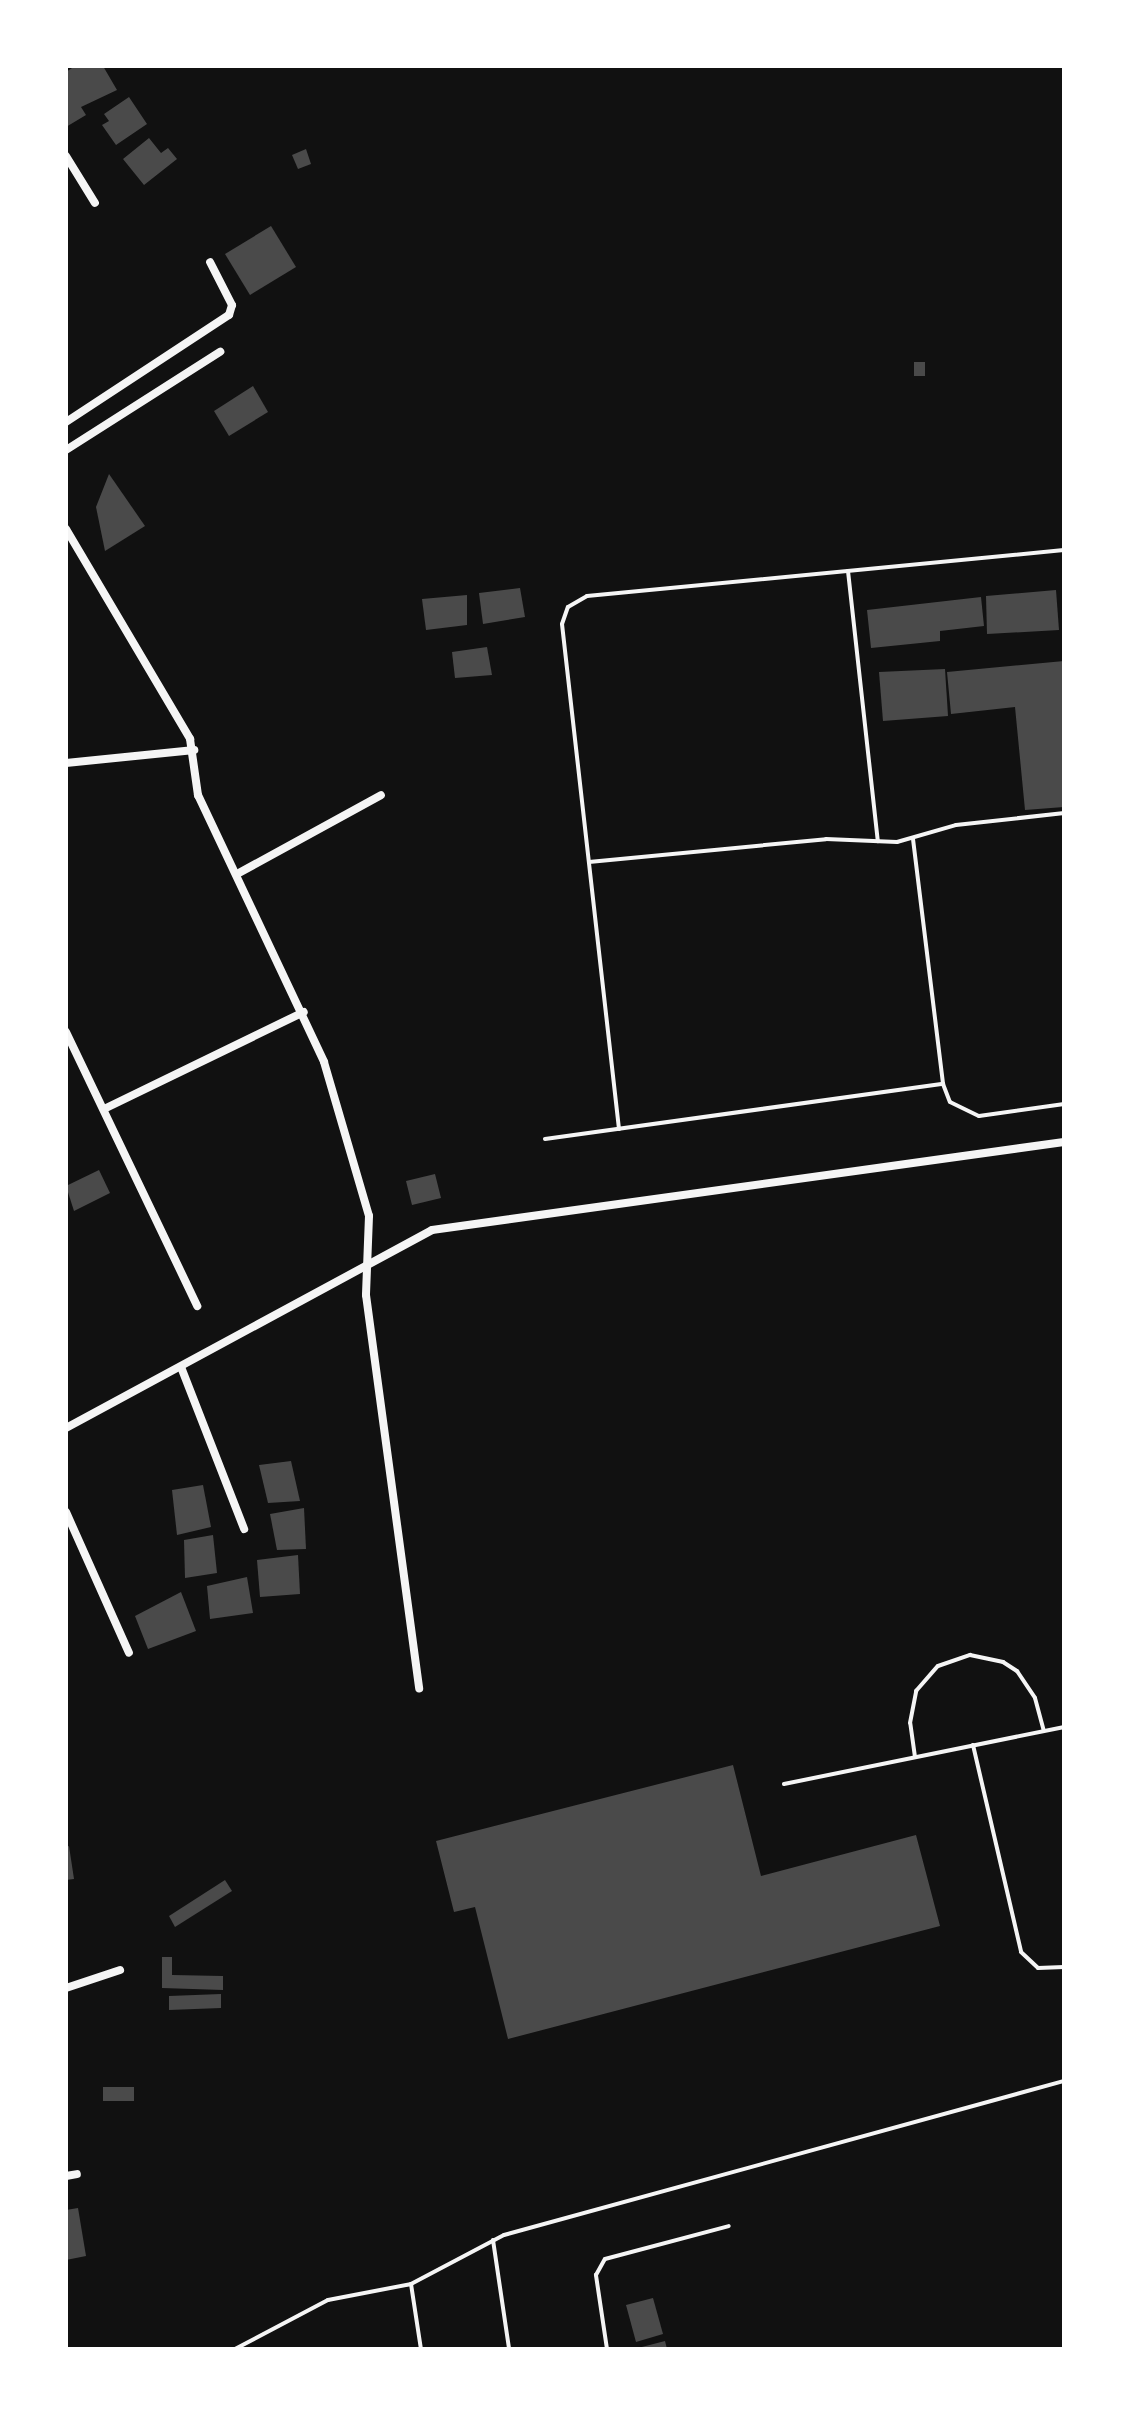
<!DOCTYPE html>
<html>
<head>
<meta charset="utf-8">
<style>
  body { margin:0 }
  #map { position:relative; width:1130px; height:2415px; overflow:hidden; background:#111; font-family:Raleway,sans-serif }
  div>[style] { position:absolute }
  .building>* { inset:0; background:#4a4a4a }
  .service>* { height:4px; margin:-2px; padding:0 2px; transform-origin:2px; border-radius:2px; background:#f5f5f5 }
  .minor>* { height:8px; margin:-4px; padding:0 4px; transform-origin:4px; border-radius:4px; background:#f5f5f5 }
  span { translate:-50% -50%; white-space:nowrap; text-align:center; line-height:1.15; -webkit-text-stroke:6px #fff; paint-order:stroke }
  .frame { position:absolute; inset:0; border:68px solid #fff; pointer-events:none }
</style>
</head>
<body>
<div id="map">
  <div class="building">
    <div style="clip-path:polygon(75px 66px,103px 66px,117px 90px,81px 107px,86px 115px,66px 127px,66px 72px)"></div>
    <div style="clip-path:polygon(129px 97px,147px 124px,116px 145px,102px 125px,109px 121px,104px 114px)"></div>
    <div style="clip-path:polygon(149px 138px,161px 153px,168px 148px,177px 159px,144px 185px,123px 159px)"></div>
    <div style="clip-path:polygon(306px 149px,311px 164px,298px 169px,292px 155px)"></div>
    <div style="clip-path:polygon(271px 226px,296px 267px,250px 295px,225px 254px)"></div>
    <div style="clip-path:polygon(914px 362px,925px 362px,925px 376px,914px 376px)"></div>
    <div style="clip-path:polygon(253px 386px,268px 412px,229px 436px,214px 411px)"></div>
    <div style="clip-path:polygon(109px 474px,145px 526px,105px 551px,96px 507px)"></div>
    <div style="clip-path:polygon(520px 588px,525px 617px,483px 624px,479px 593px)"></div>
    <div style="clip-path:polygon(1056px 590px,1059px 630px,987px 634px,986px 596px)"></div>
    <div style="clip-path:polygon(467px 595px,467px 625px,426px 630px,422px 599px)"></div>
    <div style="clip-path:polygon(981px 597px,984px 626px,940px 631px,940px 641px,871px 648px,867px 610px)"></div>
    <div style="clip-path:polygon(487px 647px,492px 675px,455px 678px,452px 652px)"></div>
    <div style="clip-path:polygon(1064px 661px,1064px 807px,1025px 810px,1015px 707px,951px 714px,947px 672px)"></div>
    <div style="clip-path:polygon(945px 669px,948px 716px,883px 721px,879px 672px)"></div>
    <div style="clip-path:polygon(99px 1170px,110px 1193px,74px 1211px,66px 1186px)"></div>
    <div style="clip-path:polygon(435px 1174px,441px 1198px,412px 1205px,406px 1181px)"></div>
    <div style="clip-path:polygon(291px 1461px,300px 1501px,268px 1503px,259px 1465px)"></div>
    <div style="clip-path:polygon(203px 1485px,211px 1527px,177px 1535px,172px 1490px)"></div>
    <div style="clip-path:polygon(304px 1508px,306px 1549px,277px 1550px,270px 1514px)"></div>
    <div style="clip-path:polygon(213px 1535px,217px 1573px,185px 1578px,184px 1540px)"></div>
    <div style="clip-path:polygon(298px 1555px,300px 1594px,260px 1597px,257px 1560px)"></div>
    <div style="clip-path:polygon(247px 1577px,253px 1613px,210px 1619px,207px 1586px)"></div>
    <div style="clip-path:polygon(181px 1592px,196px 1631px,148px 1649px,135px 1616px)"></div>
    <div style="clip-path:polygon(733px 1765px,761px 1876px,916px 1835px,940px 1926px,508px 2039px,475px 1907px,454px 1912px,436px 1841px)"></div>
    <div style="clip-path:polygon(69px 1846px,74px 1879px,66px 1880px,66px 1847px)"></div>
    <div style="clip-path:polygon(225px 1880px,232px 1891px,175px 1927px,169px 1916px)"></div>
    <div style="clip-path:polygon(162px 1957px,172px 1957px,172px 1975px,223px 1976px,223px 1990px,162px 1988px)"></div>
    <div style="clip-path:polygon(221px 1994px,221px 2008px,169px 2010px,169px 1996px)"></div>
    <div style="clip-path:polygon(103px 2087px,134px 2087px,134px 2101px,103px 2101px)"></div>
    <div style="clip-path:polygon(78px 2208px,86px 2256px,66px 2260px,66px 2210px)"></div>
    <div style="clip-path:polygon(653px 2298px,663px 2334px,636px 2342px,626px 2305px)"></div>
    <div style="clip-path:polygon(665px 2341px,667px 2349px,638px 2349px,638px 2348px)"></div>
  </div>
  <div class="service">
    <div style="left:848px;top:571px;width:272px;rotate:83.7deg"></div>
    <div style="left:913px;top:839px;width:247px;rotate:83deg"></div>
    <div style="left:943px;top:1084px;width:19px;rotate:69deg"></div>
    <div style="left:950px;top:1102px;width:32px;rotate:26deg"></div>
    <div style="left:979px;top:1116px;width:86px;rotate:-8deg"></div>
    <div style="left:589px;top:862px;width:238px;rotate:-5.5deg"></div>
    <div style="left:826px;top:839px;width:71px;rotate:2.4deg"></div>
    <div style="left:897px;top:842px;width:61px;rotate:-16.1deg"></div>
    <div style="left:956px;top:825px;width:109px;rotate:-6.3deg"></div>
    <div style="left:619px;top:1129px;width:508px;rotate:-96.44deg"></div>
    <div style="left:562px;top:624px;width:18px;rotate:-71deg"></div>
    <div style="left:568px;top:607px;width:22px;rotate:-30deg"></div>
    <div style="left:587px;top:596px;width:479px;rotate:-5.5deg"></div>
    <div style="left:545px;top:1139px;width:402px;rotate:-7.9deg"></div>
    <div style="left:973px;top:1745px;width:212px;rotate:76.9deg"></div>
    <div style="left:1021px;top:1952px;width:23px;rotate:43deg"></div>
    <div style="left:1038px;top:1968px;width:26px;rotate:-2deg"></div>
    <div style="left:915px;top:1757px;width:34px;rotate:-98deg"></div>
    <div style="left:910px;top:1723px;width:33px;rotate:-79deg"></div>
    <div style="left:916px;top:1691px;width:33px;rotate:-49deg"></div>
    <div style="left:938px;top:1666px;width:34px;rotate:-19deg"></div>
    <div style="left:970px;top:1655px;width:34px;rotate:12deg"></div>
    <div style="left:1003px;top:1662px;width:17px;rotate:33deg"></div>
    <div style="left:1017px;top:1671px;width:32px;rotate:56deg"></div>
    <div style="left:1035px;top:1698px;width:34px;rotate:75deg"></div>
    <div style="left:784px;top:1784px;width:286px;rotate:-11.5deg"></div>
    <div style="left:493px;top:2240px;width:110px;rotate:81.6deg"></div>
    <div style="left:411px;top:2284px;width:105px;rotate:-27.8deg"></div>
    <div style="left:504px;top:2235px;width:581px;rotate:-15.38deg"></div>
    <div style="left:235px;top:2349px;width:105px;rotate:-27.8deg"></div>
    <div style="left:328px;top:2300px;width:85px;rotate:-10.9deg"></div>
    <div style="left:411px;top:2284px;width:66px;rotate:81.3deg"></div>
    <div style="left:607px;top:2349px;width:75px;rotate:-98.5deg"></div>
    <div style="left:596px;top:2275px;width:18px;rotate:-61deg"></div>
    <div style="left:605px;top:2259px;width:128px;rotate:-14.9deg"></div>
  </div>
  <div class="minor">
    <div style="left:66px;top:156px;width:55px;rotate:58.3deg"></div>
    <div style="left:66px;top:422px;width:195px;rotate:-33.3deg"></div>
    <div style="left:229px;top:315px;width:10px;rotate:-73deg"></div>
    <div style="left:232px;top:305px;width:48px;rotate:-117.1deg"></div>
    <div style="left:66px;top:450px;width:183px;rotate:-32.5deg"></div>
    <div style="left:66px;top:529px;width:244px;rotate:59.4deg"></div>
    <div style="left:190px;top:739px;width:57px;rotate:81.9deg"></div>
    <div style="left:198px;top:795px;width:295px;rotate:64.7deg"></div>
    <div style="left:324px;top:1062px;width:160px;rotate:73.7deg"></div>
    <div style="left:369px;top:1216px;width:79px;rotate:92.2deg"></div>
    <div style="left:366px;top:1295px;width:397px;rotate:82.3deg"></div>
    <div style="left:66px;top:763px;width:129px;rotate:-5.8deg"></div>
    <div style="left:237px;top:874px;width:164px;rotate:-28.7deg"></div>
    <div style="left:66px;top:1032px;width:304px;rotate:64.4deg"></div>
    <div style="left:104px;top:1109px;width:222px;rotate:-25.9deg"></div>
    <div style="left:181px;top:1367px;width:174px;rotate:68.7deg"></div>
    <div style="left:66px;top:1428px;width:416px;rotate:-28.4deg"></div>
    <div style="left:432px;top:1230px;width:638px;rotate:-7.93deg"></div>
    <div style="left:66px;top:1512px;width:154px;rotate:65.9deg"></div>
    <div style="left:66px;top:1988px;width:57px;rotate:-18.4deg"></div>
    <div style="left:66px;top:2176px;width:11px;rotate:-10deg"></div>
  </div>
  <div class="frame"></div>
</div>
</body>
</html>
